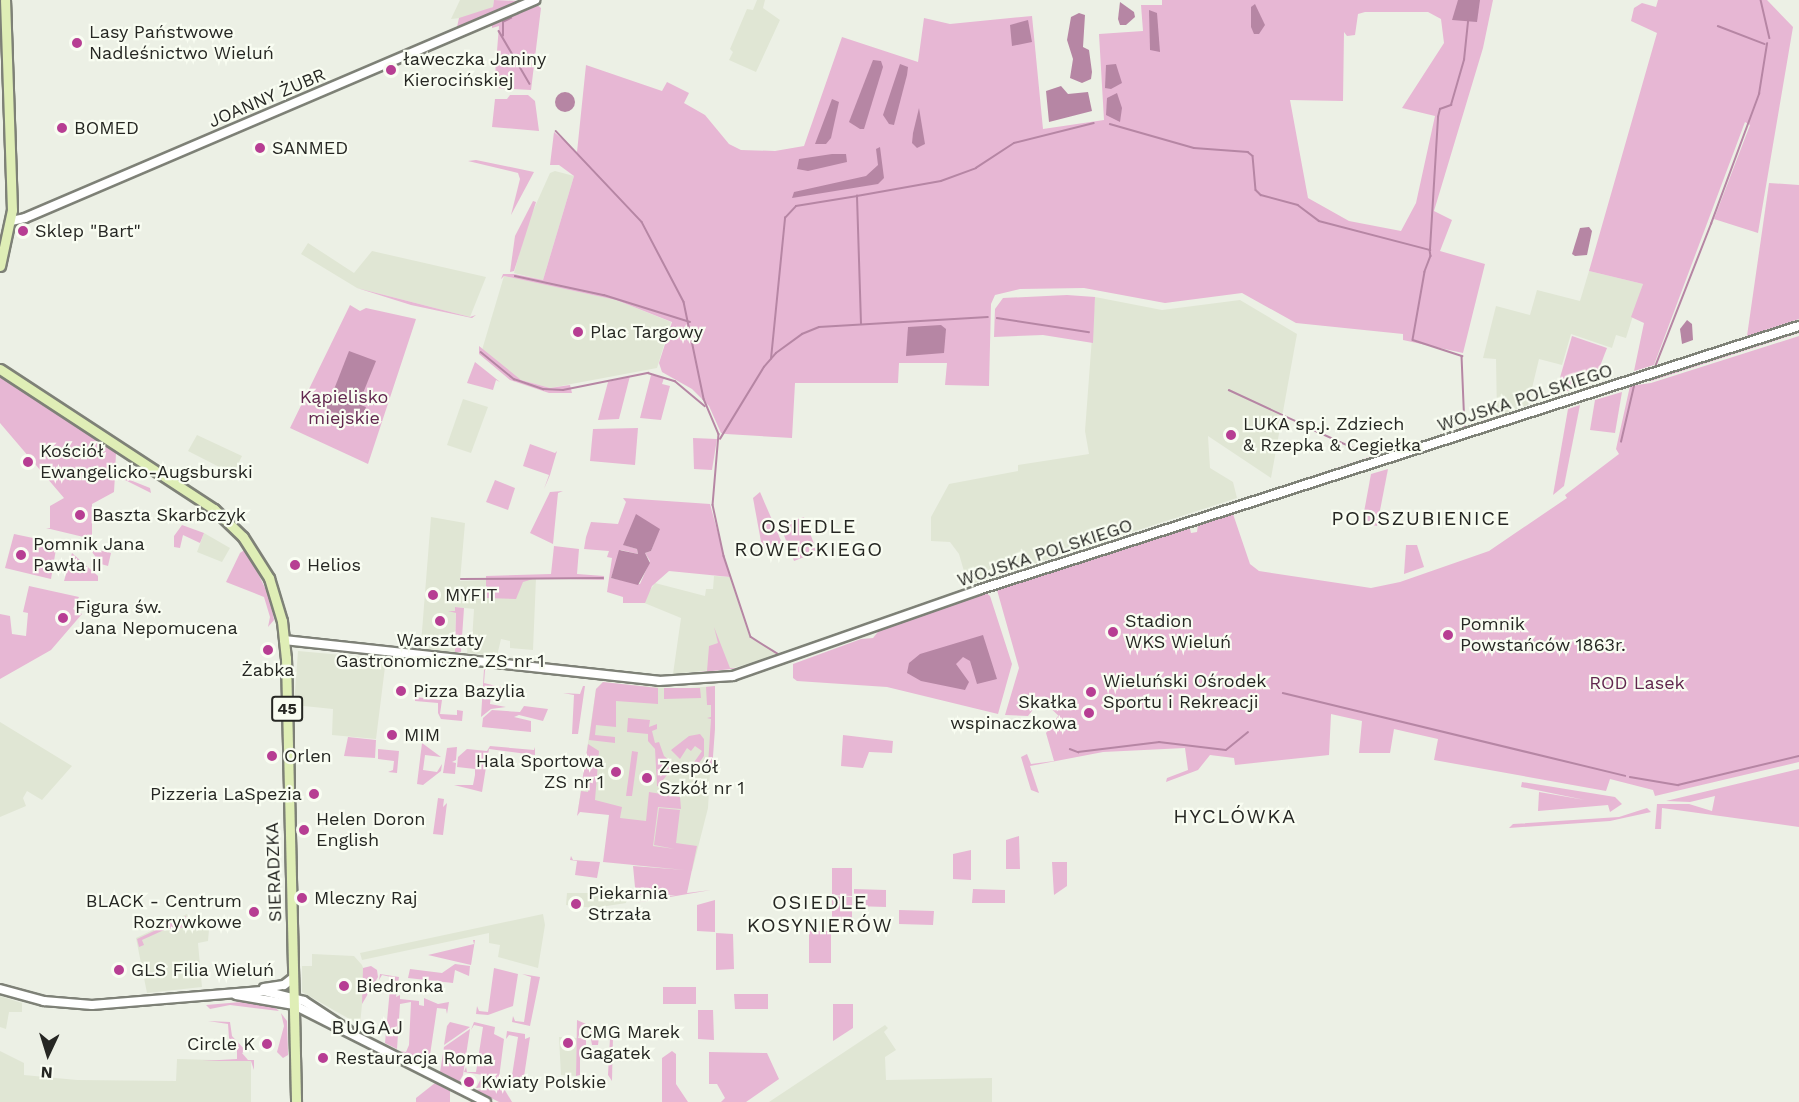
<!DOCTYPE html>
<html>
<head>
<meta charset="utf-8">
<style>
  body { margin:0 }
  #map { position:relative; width:1799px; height:1102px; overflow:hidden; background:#ecf0e5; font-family:"Work Sans",sans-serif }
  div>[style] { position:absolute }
  .built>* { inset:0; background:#e0e6d4 }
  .green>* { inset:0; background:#e7b7d4 }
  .water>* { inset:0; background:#b686a4 }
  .round { border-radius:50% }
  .stream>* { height:1.5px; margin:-0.75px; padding:0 0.75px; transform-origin:0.75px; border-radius:0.75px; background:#b686a4 }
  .roads { filter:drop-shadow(2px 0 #7e8177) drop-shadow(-2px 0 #7e8177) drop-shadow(0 2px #7e8177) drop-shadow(0 -2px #7e8177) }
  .tertiary>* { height:8px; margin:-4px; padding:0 4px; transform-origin:4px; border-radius:4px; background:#fff }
  .primary>* { height:9px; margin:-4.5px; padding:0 4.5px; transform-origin:4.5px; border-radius:4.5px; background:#dfeeb6 }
  .dots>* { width:16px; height:16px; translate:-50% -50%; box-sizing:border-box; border:3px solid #f9fdf2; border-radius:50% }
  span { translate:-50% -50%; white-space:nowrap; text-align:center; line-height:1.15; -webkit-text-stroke:4.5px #f9fdf2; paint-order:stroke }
  .shield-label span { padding:2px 4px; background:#f9fdf2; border:2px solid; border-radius:4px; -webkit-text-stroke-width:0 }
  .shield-label { font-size:16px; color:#262723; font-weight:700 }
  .poi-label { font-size:18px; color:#262723 }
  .left { translate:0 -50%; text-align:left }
  .right { translate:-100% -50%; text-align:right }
  .street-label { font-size:18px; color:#262723 }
  .park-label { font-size:18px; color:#61264e }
  .neighbourhood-label { font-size:20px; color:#262723; letter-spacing:1.5px }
  .north { position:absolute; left:18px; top:1024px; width:60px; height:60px; -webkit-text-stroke:4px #f9fdf2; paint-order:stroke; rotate:184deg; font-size:16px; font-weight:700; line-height:24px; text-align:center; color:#262723 }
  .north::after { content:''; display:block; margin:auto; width:21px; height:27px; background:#262723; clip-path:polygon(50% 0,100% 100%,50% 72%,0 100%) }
</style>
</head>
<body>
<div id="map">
  <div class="built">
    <div style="clip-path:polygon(460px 0,494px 0,493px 7px,470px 17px,451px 19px)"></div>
    <div style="clip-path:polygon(757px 0,765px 0,763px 8px,780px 20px,756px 72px,729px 60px,733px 52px,730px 49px,747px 9px,753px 10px)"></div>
    <div style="clip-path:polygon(555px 171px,574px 176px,543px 280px,514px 273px,528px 222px,550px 173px)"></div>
    <div style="clip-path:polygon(308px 243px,354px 273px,372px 251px,486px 277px,470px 317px,357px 288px,301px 254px)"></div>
    <div style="clip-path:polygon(1589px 271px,1643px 284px,1626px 338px,1616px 335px,1612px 348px,1571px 334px,1562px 365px,1539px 359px,1528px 405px,1497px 416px,1496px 359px,1483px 358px,1496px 306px,1530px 315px,1537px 290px,1580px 301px)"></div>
    <div style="clip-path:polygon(504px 276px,616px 300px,671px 322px,657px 368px,550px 388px,521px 380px,506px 371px,482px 350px)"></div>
    <div style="clip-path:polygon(1095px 297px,1162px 310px,1240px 300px,1297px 334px,1271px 478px,1208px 436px,1210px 468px,1233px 482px,1237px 498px,968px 585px,959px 554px,950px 542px,931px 541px,931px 517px,949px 484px,1018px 471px,1018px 465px,1089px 454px,1085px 431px)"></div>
    <div style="clip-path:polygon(463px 399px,488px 407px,471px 453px,447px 445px)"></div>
    <div style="clip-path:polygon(197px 435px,242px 456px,233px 474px,188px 451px)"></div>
    <div style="clip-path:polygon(431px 517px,465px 523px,460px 581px,536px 578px,533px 650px,510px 648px,510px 641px,501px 639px,497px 656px,467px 653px,468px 641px,472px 641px,474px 609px,456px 607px,455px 652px,427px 650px,421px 644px)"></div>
    <div style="clip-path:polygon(204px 533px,230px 548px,222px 562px,197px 552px)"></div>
    <div style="clip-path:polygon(714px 576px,730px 577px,750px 638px,774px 650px,776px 656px,733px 668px,673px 674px,681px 618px,642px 602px,655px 583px,705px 596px,706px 589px,713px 589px)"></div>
    <div style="clip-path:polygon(298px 651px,386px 659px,376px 739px,332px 735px,333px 709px,294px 705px)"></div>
    <div style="clip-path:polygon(603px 682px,677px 689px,715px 686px,708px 808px,692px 871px,632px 865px,611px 813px,578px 810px,596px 689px)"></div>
    <div style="clip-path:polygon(0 722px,72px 766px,42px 800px,27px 791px,23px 798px,26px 806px,0 817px)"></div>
    <div style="clip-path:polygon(596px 887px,628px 892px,626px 903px,594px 908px,566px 905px,567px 893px,594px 893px)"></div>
    <div style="clip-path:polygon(187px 914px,190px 926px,209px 930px,208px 941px,198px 943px,202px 987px,147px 993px,136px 938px)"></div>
    <div style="clip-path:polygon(543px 914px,545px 925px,538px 968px,498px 957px,500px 945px,489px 943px,489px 933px,362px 960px,360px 953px)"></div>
    <div style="clip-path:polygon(312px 954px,354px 956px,362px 965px,365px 973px,360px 1025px,302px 992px,302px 966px,312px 966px)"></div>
    <div style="clip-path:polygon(0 996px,22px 1003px,22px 1012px,9px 1012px,6px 1029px,0 1027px)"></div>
    <div style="clip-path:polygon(885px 1025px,888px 1028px,884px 1032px,896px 1050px,885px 1057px,886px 1080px,992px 1078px,992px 1102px,769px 1102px)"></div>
    <div style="clip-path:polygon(559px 1037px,577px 1038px,576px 1076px,561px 1075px)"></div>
    <div style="clip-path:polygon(0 1051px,24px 1063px,24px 1075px,77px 1080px,176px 1081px,177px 1059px,251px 1061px,251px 1102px,0 1102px)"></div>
  </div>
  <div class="green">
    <div style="clip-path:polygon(494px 0,519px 1px,457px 27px,459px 18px,493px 7px)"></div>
    <div style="clip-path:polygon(evenodd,1162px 0,1493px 0,1483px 48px,1434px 211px,1452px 220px,1440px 251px,1485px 264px,1463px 353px,1403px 340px,1403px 334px,1296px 323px,1242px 293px,1165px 303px,1084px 288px,1020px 289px,995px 295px,991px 304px,989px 386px,945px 385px,947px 363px,899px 363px,898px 383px,795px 383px,792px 438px,726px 434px,721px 433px,709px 406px,692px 389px,662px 372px,659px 363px,672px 322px,616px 300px,504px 276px,501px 279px,503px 274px,514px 274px,543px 280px,574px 176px,559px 165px,550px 165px,554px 132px,577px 152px,586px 65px,662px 91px,667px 82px,689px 93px,684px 103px,705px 115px,729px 144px,741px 150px,775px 151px,804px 146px,842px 37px,918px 62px,924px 18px,950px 24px,1032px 16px,1043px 129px,1104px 120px,1099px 34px,1143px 31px,1141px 5px,1162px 5px,1162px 0,1365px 12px,1428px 12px,1441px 19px,1444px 43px,1402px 108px,1435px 116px,1416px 203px,1401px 231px,1349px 221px,1308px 198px,1290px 100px,1343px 101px,1344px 32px,1347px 36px,1355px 35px,1358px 14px,1365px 12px)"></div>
    <div style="clip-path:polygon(1658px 0,1767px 0,1793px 27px,1758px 233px,1714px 219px,1750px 125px,1745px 122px,1654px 365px,1634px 371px,1644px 323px,1631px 317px,1643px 284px,1589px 271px,1657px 33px,1631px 21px,1634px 8px,1642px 3px,1656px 7px)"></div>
    <div style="clip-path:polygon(537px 5px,541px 8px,531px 90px,494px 88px,499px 26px,492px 28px,492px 24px)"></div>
    <div style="clip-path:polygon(510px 95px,528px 95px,535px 101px,539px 131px,492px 127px,495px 99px,507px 99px)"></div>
    <div style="clip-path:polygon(476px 160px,534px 172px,511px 215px,520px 179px,518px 173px,468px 161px)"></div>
    <div style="clip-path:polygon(1769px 183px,1799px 185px,1799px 319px,1747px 336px)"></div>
    <div style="clip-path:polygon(533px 201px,536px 202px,514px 271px,510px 272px,515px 236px)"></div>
    <div style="clip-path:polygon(357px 288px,470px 317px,476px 315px,472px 318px,411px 305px)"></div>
    <div style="clip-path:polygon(1067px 295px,1095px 297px,1093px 343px,1043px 335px,994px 337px,995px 309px,1003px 298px)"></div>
    <div style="clip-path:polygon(350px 305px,360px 311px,366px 308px,416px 319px,368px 464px,290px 428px)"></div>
    <div style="clip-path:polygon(1799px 329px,1799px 333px,1651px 381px,1639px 381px)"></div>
    <div style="clip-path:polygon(1572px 336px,1607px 348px,1594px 382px,1555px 395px)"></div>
    <div style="clip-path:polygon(1799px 336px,1799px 762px,1655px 796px,1653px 790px,1610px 779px,1606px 791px,1434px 760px,1438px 739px,1394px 729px,1390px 753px,1359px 753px,1362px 721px,1331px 714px,1329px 755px,1235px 765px,1234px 758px,1210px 755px,1198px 770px,1166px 782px,1167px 778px,1188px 770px,1185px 748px,1103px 752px,1030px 766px,1039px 793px,1031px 790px,1021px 757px,1027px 754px,1031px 764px,1054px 761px,1046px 733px,1058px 716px,1065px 722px,1039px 697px,1035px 697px,1035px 707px,1028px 716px,1005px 715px,1019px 668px,997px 590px,1061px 568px,996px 588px,1189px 525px,1191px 533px,1197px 532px,1198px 525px,1233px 514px,1250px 564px,1259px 571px,1371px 588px,1400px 582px,1489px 551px,1567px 498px,1565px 495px,1619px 454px,1616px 449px,1630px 386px,1651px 383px)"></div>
    <div style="clip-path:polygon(479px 346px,521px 380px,550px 388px,570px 385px,572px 393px,549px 393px,510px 380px,479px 354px)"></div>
    <div style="clip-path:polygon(475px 362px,500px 382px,496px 380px,493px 390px,467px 383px)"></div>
    <div style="clip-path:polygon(651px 375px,664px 378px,662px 384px,670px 386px,661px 420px,640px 418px)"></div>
    <div style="clip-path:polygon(630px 376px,619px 419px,598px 420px,608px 382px)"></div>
    <div style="clip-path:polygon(0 377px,116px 453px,115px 474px,150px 488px,151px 493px,115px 475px,114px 492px,92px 504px,92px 539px,46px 528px,50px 528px,50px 506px,64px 498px,0 423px)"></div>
    <div style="clip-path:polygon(1622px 392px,1615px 433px,1590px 430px,1595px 400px)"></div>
    <div style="clip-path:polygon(1580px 405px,1564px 486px,1553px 495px,1568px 409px)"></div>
    <div style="clip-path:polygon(638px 428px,635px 465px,590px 461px,593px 429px)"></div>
    <div style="clip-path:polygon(693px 438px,717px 439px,712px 470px,694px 469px)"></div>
    <div style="clip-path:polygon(530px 444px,555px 453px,557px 451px,550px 475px,544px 489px,549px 475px,523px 466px)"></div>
    <div style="clip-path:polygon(1370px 457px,1369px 461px,1277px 488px,1306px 478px)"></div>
    <div style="clip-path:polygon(1388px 469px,1377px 526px,1362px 523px,1371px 474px)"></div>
    <div style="clip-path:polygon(495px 480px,515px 488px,508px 510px,486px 502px)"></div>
    <div style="clip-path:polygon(563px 491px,558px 493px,553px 544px,530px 533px,550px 492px)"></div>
    <div style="clip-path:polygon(760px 492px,782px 543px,767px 550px,762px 547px,753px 498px)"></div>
    <div style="clip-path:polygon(evenodd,623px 498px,710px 504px,730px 577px,669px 571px,652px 586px,645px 603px,623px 603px,623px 597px,607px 592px,612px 558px,607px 557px,609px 551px,584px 549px,586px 537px,591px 522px,618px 524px,626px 502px,623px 498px,659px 529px,651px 551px,645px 553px,650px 561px,640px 584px,611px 578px,621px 550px,638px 554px,637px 549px,624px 545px,659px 529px)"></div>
    <div style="clip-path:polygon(804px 517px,817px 552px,794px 561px,780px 525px)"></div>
    <div style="clip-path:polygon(182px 525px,204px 533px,200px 543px,183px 535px,180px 548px,174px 547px,174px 536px)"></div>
    <div style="clip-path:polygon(14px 534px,57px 543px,51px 579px,5px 568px)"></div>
    <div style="clip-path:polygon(1406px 545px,1417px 545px,1424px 567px,1404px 574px)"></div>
    <div style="clip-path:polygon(554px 546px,579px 549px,577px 574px,604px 576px,604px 580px,536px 578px,523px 582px,516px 599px,486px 598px,486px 576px,551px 574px)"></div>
    <div style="clip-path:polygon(89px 548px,111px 553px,108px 566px,101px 564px)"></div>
    <div style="clip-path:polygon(246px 549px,270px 598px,274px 620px,268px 627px,270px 617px,264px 597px,226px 582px,240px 553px)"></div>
    <div style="clip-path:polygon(72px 553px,98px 576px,98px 581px,64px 581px)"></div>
    <div style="clip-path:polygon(29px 586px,79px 597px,73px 609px,82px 614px,51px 650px,0 679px,0 614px,10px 616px,12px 634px,26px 636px,28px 613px,23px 612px)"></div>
    <div style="clip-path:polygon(985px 591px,887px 628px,986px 593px,990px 596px,1012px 664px,998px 714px,887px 687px,797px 681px,793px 678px,793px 664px,861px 639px,873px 638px,881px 628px)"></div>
    <div style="clip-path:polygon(455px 607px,464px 608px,461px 652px,455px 652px,456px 613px,448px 611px,455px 611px)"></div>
    <div style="clip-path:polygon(714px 627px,730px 668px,741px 668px,684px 674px,707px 671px,709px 646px,718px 643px)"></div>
    <div style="clip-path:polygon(484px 669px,490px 670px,485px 670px,484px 683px,508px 689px,492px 688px,490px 704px,506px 707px,491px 709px,481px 717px)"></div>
    <div style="clip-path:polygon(603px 682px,658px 688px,658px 704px,616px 701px,616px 727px,596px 725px,595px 735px,615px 737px,615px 743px,589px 740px,596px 689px)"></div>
    <div style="clip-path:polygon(583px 686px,585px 686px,578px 734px,572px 734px,574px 695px,563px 693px,580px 694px)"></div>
    <div style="clip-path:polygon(715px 686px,715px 729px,712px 770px,708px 765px,711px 719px,707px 718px,711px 717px,711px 705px,707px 705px,706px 687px)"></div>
    <div style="clip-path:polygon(664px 688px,700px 688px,701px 698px,664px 699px)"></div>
    <div style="clip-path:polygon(415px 697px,442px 700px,440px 714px,457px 715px,457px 710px,463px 711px,462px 721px,441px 719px,438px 713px,438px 703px,415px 701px)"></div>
    <div style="clip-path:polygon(524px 706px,548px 709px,543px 721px,519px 715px,514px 717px,531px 721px,531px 732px,482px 727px,483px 718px,492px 710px,520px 712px)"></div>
    <div style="clip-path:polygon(628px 718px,650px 720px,649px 727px,657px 724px,657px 729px,652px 731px,655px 743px,659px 742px,664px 756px,675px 765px,663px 780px,676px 791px,657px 786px,655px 749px,648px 741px,648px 734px,627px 732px)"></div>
    <div style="clip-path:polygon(700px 734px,704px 739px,704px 756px,694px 770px,690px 768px,702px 751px,695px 746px,691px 751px,687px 748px,680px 759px,671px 750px,689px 736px)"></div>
    <div style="clip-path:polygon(843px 735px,893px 741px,892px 753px,869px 752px,863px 768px,841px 766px)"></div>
    <div style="clip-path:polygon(348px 737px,376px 740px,375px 758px,344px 756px)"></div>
    <div style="clip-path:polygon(422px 743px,441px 757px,425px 755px,423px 770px,437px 772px,442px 764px,441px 771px,423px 785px,417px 784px)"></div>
    <div style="clip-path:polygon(588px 744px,599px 751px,595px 800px,622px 807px,620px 818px,646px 821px,649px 792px,680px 797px,681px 809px,658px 807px,653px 846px,675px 849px,654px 845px,659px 808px,680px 810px,676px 843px,697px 846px,687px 893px,711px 890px,635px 903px,676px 895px,642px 897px,635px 887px,633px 866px,685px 870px,603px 862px,609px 815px,580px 812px,577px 816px,581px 791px,588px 792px,589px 784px,582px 782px)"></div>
    <div style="clip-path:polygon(490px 746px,534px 750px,535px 747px,535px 755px,489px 749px,482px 792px,454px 785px,473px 785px,475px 775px,475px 769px,457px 767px,458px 757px,467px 749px,487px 751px)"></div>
    <div style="clip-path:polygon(457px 747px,456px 760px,452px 762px,456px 763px,455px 774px,443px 773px,447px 748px)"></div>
    <div style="clip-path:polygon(378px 749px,399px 751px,397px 773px,388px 772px,393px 770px,394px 761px,378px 759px)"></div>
    <div style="clip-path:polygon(632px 751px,638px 752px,632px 796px,626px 796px)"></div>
    <div style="clip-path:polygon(1799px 769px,1799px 827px,1662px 808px,1661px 829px,1655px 829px,1657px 804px,1689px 804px,1712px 811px,1715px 796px,1690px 802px,1666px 801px)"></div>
    <div style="clip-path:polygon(1522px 782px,1615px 797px,1622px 804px,1610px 812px,1608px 805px,1538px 811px,1539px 792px,1585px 800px,1521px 787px)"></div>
    <div style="clip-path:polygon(438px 798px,444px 799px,443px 807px,447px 803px,443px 835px,433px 834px)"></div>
    <div style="clip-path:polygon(1647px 808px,1651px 812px,1610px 821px,1509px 828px,1513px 824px,1619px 817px)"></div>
    <div style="clip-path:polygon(1019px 836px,1020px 869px,1006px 869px,1006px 840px)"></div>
    <div style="clip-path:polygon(971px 850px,971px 880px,953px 879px,953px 854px)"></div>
    <div style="clip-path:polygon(571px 856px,573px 860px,600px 862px,597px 878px,575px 875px,577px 861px,570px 860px)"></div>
    <div style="clip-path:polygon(1052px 862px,1067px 862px,1067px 886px,1054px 895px)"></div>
    <div style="clip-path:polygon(832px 868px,852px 868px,852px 896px,832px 895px)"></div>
    <div style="clip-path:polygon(854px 889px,886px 890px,886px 907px,854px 906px)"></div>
    <div style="clip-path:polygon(973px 889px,1005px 890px,1005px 903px,972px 903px)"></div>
    <div style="clip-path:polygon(832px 896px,852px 897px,852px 922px,832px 921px)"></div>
    <div style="clip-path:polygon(715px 900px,715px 932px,697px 931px,697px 905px)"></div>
    <div style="clip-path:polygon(899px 910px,934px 911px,933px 925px,899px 924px)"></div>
    <div style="clip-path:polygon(186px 916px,188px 927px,164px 930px,142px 940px,144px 945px,139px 947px,137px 939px)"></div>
    <div style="clip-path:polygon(809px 931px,831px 931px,831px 963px,809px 963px)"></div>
    <div style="clip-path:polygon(716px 933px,733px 934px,734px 969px,716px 970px)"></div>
    <div style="clip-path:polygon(473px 940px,475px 940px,471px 965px,428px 955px,474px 944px)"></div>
    <div style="clip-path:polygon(455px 964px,470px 966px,469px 976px,455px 970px,453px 983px,408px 978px,410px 969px,442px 973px)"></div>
    <div style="clip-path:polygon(371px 966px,377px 970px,378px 977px,362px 1004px,363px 968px)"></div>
    <div style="clip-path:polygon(494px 968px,518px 974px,513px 1006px,488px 1015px,476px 1014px,477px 1006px,479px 1011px,488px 1012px)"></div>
    <div style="clip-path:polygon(380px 974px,399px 977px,396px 997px,400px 995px,400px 999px,419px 1001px,419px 1005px,424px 1006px,424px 998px,438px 1004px,449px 1002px,447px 1014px,446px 1009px,437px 1008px,430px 1055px,421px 1054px,420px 1059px,427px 1065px,400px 1051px,406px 1052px,409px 1045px,411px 1002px,400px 1004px,397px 1049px,385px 1043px,391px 977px,382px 975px,379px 980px)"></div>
    <div style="clip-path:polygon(522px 974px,540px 977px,530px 1026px,512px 1022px,513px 1016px,515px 1021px,524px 1022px,531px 977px)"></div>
    <div style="clip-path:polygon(663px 987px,696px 987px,696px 1004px,663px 1004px)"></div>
    <div style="clip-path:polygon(734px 994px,768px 994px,768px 1009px,735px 1009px)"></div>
    <div style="clip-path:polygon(241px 1002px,274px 1007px,279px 1011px,230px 1005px,210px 1009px,206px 1005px)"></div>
    <div style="clip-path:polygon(833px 1004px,853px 1004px,853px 1028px,833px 1041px)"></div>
    <div style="clip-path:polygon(698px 1010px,713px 1010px,714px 1040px,698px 1039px)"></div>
    <div style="clip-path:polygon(281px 1013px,287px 1021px,288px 1055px,283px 1058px,277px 1052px,284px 1026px)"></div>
    <div style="clip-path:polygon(577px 1020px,613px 1036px,612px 1081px,608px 1075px,610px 1038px,599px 1037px,598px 1045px,592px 1045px,589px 1028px,582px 1025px,578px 1038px,586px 1039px,586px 1055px,592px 1056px,592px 1061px,591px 1057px,580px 1056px,580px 1075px,576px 1076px)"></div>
    <div style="clip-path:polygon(208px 1021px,230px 1022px,232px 1036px,246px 1051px,242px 1053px,248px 1060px,254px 1060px,254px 1070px,251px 1061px,202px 1061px,237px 1059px,237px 1047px,229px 1038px,228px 1024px)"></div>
    <div style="clip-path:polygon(450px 1022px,470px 1027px,444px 1045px,447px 1026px)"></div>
    <div style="clip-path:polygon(474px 1022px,495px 1027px,494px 1034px,504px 1039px,498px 1086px,476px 1088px,483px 1075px,464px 1072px,466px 1067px,467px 1072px,476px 1072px,483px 1027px,474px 1025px,471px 1030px)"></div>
    <div style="clip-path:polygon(470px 1029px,463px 1075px,459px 1082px,440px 1072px,444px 1047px)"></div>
    <div style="clip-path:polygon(507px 1031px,525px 1034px,525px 1039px,530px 1037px,523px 1083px,503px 1085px,500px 1079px,502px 1076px,502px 1081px,511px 1082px,518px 1037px,509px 1035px,506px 1039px)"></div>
    <div style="clip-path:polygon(672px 1051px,676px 1054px,676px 1084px,688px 1102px,662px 1102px,662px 1058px)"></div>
    <div style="clip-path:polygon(709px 1052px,767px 1053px,779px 1079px,746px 1102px,721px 1102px,725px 1098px,717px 1084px,709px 1084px)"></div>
    <div style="clip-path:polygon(435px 1083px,450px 1091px,450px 1102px,416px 1102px,416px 1098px)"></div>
    <div style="clip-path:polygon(503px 1087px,512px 1102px,499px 1102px,475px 1090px)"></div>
  </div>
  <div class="water">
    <div style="clip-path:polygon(1458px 0,1480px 0,1477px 22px,1452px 20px)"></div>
    <div style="clip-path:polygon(1120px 2px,1134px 12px,1135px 17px,1126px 25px,1120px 25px,1118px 19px)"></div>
    <div style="clip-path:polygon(1255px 4px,1265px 25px,1259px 34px,1254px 34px,1251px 27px,1251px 7px)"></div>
    <div style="clip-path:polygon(1149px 10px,1157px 13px,1160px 52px,1150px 50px)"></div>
    <div style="clip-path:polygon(1079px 13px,1085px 15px,1083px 47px,1089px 50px,1092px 72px,1091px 79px,1082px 83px,1070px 78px,1073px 59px,1067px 40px,1071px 17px)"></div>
    <div style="clip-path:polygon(1028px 20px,1032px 42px,1012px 46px,1010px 25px)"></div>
    <div style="clip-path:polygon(873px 60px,881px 61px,883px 67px,864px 129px,860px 129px,849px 122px)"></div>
    <div style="clip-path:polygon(900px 64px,908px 67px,907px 75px,894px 125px,889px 124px,883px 115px)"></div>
    <div style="clip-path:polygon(1116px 64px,1122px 83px,1111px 89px,1105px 88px,1106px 65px)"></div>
    <div style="clip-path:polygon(1061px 86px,1068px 94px,1088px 92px,1092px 111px,1049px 122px,1046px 91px)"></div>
    <div class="round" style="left:555px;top:92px;width:20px;height:20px"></div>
    <div style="clip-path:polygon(1117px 93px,1122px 108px,1120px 122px,1106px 115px,1107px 98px)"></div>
    <div style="clip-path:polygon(832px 99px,839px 102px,831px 138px,826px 144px,815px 144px)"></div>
    <div style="clip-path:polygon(919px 108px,925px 144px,917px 148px,912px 143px,913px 133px)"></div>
    <div style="clip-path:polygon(880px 147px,884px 178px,878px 184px,792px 198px,794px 192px,866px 176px,878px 165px,876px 149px)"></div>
    <div style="clip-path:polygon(832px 154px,846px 154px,847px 162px,808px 171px,797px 169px,799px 159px)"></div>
    <div style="clip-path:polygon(1589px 227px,1592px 231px,1587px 255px,1575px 256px,1572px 254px,1580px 228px)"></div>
    <div style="clip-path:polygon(1687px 320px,1692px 324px,1693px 340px,1682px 344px,1680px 329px)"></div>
    <div style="clip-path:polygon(941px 325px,946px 329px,944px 353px,906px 356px,908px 327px)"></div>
    <div style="clip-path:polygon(349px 351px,376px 361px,359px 403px,333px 392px)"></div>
    <div style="clip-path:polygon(326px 392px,366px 407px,360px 423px,320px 407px)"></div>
    <div style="clip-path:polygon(636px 514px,660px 529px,651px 551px,645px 553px,650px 563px,638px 585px,611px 578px,619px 550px,638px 554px,637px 549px,623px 545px)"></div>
    <div style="clip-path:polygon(983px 635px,997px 679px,977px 684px,970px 661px,963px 657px,956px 664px,969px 682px,965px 690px,921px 681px,907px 673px,909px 663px,920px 654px)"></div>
  </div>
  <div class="stream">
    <div style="left:1761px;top:0;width:39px;rotate:77deg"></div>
    <div style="left:1718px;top:26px;width:50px;rotate:21deg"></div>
    <div style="left:499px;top:31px;width:61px;rotate:59.7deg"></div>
    <div style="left:503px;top:36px;width:14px;rotate:-90deg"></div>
    <div style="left:503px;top:22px;width:9px;rotate:-27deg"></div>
    <div style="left:1110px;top:124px;width:87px;rotate:15.9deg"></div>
    <div style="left:1194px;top:148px;width:54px;rotate:4.2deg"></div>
    <div style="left:1248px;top:152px;width:6px;rotate:39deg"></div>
    <div style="left:1253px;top:156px;width:34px;rotate:85deg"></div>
    <div style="left:1256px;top:190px;width:7px;rotate:45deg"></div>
    <div style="left:1261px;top:195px;width:38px;rotate:15deg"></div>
    <div style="left:1298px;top:205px;width:26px;rotate:37deg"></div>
    <div style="left:1319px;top:221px;width:115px;rotate:14.6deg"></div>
    <div style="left:1430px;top:250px;width:6px;rotate:81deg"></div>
    <div style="left:1431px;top:256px;width:17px;rotate:111deg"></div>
    <div style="left:1425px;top:272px;width:69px;rotate:100deg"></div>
    <div style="left:1413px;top:340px;width:52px;rotate:18.1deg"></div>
    <div style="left:1462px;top:356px;width:72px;rotate:87.6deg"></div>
    <div style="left:556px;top:131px;width:125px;rotate:46.6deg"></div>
    <div style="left:642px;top:222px;width:90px;rotate:62.3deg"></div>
    <div style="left:684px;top:302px;width:99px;rotate:78.3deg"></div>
    <div style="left:704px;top:399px;width:38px;rotate:67deg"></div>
    <div style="left:719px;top:434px;width:71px;rotate:94.8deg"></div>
    <div style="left:713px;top:505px;width:52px;rotate:77.8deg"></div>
    <div style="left:724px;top:556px;width:85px;rotate:71.6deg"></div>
    <div style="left:751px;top:637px;width:32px;rotate:32deg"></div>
    <div style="left:1430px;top:249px;width:132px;rotate:-86.5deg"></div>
    <div style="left:1438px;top:117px;width:8px;rotate:-76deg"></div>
    <div style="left:1440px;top:109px;width:12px;rotate:-20deg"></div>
    <div style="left:1451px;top:105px;width:47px;rotate:-73.9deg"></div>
    <div style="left:1464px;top:60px;width:39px;rotate:-84deg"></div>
    <div style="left:515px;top:276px;width:91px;rotate:12.1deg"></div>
    <div style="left:604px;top:295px;width:90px;rotate:17.4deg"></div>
    <div style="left:997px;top:318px;width:93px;rotate:8.7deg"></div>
    <div style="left:861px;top:324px;width:128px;rotate:-91.8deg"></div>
    <div style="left:857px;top:196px;width:85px;rotate:-10.1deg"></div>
    <div style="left:941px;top:181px;width:37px;rotate:-20deg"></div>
    <div style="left:976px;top:168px;width:45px;rotate:-33.3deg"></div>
    <div style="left:1014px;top:143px;width:82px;rotate:-14deg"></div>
    <div style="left:1769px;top:332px;width:32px;rotate:-18deg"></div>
    <div style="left:1731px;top:344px;width:13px;rotate:-18deg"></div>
    <div style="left:481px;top:352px;width:43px;rotate:39.3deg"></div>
    <div style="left:514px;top:379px;width:31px;rotate:19deg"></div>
    <div style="left:543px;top:389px;width:20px;rotate:3deg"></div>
    <div style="left:563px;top:390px;width:87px;rotate:-11.3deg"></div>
    <div style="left:648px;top:373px;width:28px;rotate:17deg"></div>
    <div style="left:675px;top:381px;width:39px;rotate:40deg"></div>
    <div style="left:771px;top:359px;width:142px;rotate:-84.3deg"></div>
    <div style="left:785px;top:218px;width:16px;rotate:-47deg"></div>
    <div style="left:796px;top:206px;width:62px;rotate:-9.3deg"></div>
    <div style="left:1655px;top:367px;width:71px;rotate:-17.2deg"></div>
    <div style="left:1640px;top:372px;width:16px;rotate:-18deg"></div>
    <div style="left:1655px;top:367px;width:154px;rotate:-68.6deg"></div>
    <div style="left:1711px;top:224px;width:139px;rotate:-69.7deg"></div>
    <div style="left:1759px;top:94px;width:51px;rotate:-80.9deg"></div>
    <div style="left:1625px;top:377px;width:11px;rotate:-15deg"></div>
    <div style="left:1646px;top:379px;width:38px;rotate:-18deg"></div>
    <div style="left:1601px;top:384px;width:18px;rotate:-16deg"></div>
    <div style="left:1229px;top:390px;width:81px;rotate:25deg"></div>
    <div style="left:1561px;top:398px;width:29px;rotate:-18deg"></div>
    <div style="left:1541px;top:404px;width:16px;rotate:-18deg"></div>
    <div style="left:1519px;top:411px;width:2px"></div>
    <div style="left:1507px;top:415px;width:5px;rotate:-22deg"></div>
    <div style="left:1483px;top:422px;width:20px;rotate:-18deg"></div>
    <div style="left:1473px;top:425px;width:5px;rotate:-11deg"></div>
    <div style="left:1307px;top:427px;width:54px;rotate:24.2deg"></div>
    <div style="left:1449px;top:433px;width:20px;rotate:-18deg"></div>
    <div style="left:720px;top:439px;width:84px;rotate:-58.6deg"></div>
    <div style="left:764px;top:367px;width:18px;rotate:-49deg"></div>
    <div style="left:776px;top:353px;width:32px;rotate:-36deg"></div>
    <div style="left:802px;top:334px;width:18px;rotate:-22deg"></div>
    <div style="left:819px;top:327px;width:169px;rotate:-3.4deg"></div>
    <div style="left:1425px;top:441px;width:15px;rotate:-16deg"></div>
    <div style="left:1621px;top:442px;width:57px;rotate:-76.9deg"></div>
    <div style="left:1414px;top:444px;width:5px;rotate:-11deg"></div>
    <div style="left:1383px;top:455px;width:24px;rotate:-19deg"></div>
    <div style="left:1376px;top:457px;width:2px;rotate:-27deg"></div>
    <div style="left:461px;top:579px;width:142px;rotate:-0.4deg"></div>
    <div style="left:1283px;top:693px;width:352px;rotate:13.6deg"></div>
    <div style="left:1070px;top:749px;width:9px;rotate:21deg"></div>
    <div style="left:1078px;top:752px;width:82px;rotate:-7deg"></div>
    <div style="left:1159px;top:742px;width:67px;rotate:6.8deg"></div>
    <div style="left:1226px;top:750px;width:28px;rotate:-39deg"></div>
    <div style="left:1630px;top:777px;width:49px;rotate:9.5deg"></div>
    <div style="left:1678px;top:785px;width:124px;rotate:-13.5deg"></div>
  </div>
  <div class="roads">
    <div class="tertiary">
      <div style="left:11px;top:221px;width:14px;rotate:-12deg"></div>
      <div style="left:25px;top:218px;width:555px;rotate:-23.14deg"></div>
      <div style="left:284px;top:640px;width:377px;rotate:6.2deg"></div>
      <div style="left:659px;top:681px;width:74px;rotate:-3.9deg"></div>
      <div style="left:733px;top:676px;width:260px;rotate:-19.3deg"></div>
      <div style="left:978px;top:590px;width:862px;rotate:-17.83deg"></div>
      <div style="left:264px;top:988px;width:20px;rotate:-9deg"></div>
      <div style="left:284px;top:985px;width:11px;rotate:-38deg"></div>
      <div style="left:0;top:989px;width:46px;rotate:15.3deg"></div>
      <div style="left:44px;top:1001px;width:48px;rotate:4.8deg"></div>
      <div style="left:92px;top:1005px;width:173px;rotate:-4.7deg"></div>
      <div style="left:264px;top:991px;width:41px;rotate:14deg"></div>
      <div style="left:304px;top:1001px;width:53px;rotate:33.4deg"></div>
      <div style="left:236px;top:995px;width:59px;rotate:9.8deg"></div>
      <div style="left:294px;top:1005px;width:215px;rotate:26.8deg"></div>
    </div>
    <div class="primary">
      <div style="left:0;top:266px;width:57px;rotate:-77.9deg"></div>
      <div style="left:12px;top:210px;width:210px;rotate:-91.9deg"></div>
      <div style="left:0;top:369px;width:256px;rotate:33.2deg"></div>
      <div style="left:214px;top:509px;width:40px;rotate:44deg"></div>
      <div style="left:243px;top:537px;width:49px;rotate:57.6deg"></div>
      <div style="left:269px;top:578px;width:45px;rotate:73.2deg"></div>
      <div style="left:282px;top:621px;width:37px;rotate:84deg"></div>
      <div style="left:286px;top:658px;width:444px;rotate:88.7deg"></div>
    </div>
  </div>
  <div class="dots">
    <div style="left:77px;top:43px;background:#b73e93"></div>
    <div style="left:391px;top:70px;background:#b73e93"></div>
    <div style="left:62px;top:128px;background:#b73e93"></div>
    <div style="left:260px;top:148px;background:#b73e93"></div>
    <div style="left:23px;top:231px;background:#b73e93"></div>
    <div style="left:578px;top:332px;background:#b73e93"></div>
    <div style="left:1231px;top:435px;background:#b73e93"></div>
    <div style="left:28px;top:462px;background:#b73e93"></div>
    <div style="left:80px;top:515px;background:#b73e93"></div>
    <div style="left:21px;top:555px;background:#b73e93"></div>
    <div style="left:295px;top:565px;background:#b73e93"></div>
    <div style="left:433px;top:595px;background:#b73e93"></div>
    <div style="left:63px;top:618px;background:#b73e93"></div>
    <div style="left:440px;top:621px;background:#b73e93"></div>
    <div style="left:1113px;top:632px;background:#b73e93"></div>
    <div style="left:1448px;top:635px;background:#b73e93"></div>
    <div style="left:268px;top:650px;background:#b73e93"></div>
    <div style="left:401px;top:691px;background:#b73e93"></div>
    <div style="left:1091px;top:692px;background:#b73e93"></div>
    <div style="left:1089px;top:713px;background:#b73e93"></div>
    <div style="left:392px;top:735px;background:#b73e93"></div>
    <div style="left:272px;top:756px;background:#b73e93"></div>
    <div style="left:616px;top:772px;background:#b73e93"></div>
    <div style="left:647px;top:778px;background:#b73e93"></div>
    <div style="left:314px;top:794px;background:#b73e93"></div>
    <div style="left:304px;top:830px;background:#b73e93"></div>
    <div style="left:302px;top:898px;background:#b73e93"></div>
    <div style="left:576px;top:904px;background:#b73e93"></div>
    <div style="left:254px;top:912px;background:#b73e93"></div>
    <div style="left:119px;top:970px;background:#b73e93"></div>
    <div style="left:344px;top:986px;background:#b73e93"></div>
    <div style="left:568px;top:1043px;background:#b73e93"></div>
    <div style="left:267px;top:1044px;background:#b73e93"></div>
    <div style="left:323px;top:1058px;background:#b73e93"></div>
    <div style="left:469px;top:1082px;background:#b73e93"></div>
  </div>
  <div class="shield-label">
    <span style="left:287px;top:709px">45</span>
  </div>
  <div class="poi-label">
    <span class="left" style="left:89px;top:43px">Lasy Państwowe<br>Nadleśnictwo Wieluń</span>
    <span class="left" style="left:403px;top:70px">ławeczka Janiny<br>Kierocińskiej</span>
    <span class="left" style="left:74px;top:128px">BOMED</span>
    <span class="left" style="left:272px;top:148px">SANMED</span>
    <span class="left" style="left:35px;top:231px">Sklep "Bart"</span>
    <span class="left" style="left:590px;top:332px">Plac Targowy</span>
    <span class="left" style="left:1243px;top:435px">LUKA sp.j. Zdziech<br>&amp; Rzepka &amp; Cegiełka</span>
    <span class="left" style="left:40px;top:462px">Kościół<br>Ewangelicko-Augsburski</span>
    <span class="left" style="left:92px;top:515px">Baszta Skarbczyk</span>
    <span class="left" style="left:33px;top:555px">Pomnik Jana<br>Pawła II</span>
    <span class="left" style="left:307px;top:565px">Helios</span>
    <span class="left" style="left:445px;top:595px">MYFIT</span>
    <span class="left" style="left:75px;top:618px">Figura św.<br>Jana Nepomucena</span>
    <span class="left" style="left:1125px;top:632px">Stadion<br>WKS Wieluń</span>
    <span class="left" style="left:1460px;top:635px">Pomnik<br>Powstańców 1863r.</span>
    <span style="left:440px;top:651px">Warsztaty<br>Gastronomiczne ZS nr 1</span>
    <span style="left:268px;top:670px">Żabka</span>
    <span class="left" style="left:1103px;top:692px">Wieluński Ośrodek<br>Sportu i Rekreacji</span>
    <span class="left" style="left:413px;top:691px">Pizza Bazylia</span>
    <span class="right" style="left:1077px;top:713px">Skałka<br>wspinaczkowa</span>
    <span class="left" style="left:404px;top:735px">MIM</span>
    <span class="left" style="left:284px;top:756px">Orlen</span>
    <span class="right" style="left:604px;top:772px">Hala Sportowa<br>ZS nr 1</span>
    <span class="left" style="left:659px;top:778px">Zespół<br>Szkół nr 1</span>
    <span class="right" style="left:302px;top:794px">Pizzeria LaSpezia</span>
    <span class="left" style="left:316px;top:830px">Helen Doron<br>English</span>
    <span class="left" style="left:588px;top:904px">Piekarnia<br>Strzała</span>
    <span class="left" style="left:314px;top:898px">Mleczny Raj</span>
    <span class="right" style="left:242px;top:912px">BLACK - Centrum<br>Rozrywkowe</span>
    <span class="left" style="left:131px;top:970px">GLS Filia Wieluń</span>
    <span class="left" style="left:356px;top:986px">Biedronka</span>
    <span class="left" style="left:580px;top:1043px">CMG Marek<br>Gagatek</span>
    <span class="right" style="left:255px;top:1044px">Circle K</span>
    <span class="left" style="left:335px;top:1058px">Restauracja Roma</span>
    <span class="left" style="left:481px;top:1082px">Kwiaty Polskie</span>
  </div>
  <div class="street-label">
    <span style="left:267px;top:98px;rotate:-23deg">JOANNY ŻUBR</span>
    <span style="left:1525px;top:398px;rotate:-18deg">WOJSKA POLSKIEGO</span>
    <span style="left:1045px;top:553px;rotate:-18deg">WOJSKA POLSKIEGO</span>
    <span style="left:274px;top:872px;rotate:-92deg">SIERADZKA</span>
  </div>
  <div class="park-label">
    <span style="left:344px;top:408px">Kąpielisko<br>miejskie</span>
    <span style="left:1637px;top:683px">ROD Lasek</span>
  </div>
  <div class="neighbourhood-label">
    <span style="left:1421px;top:518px">PODSZUBIENICE</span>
    <span style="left:809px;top:538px">OSIEDLE<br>ROWECKIEGO</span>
    <span style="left:1235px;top:816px">HYCLÓWKA</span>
    <span style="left:820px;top:914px">OSIEDLE<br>KOSYNIERÓW</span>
    <span style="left:368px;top:1027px">BUGAJ</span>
  </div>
  <div class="north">N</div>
</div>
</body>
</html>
